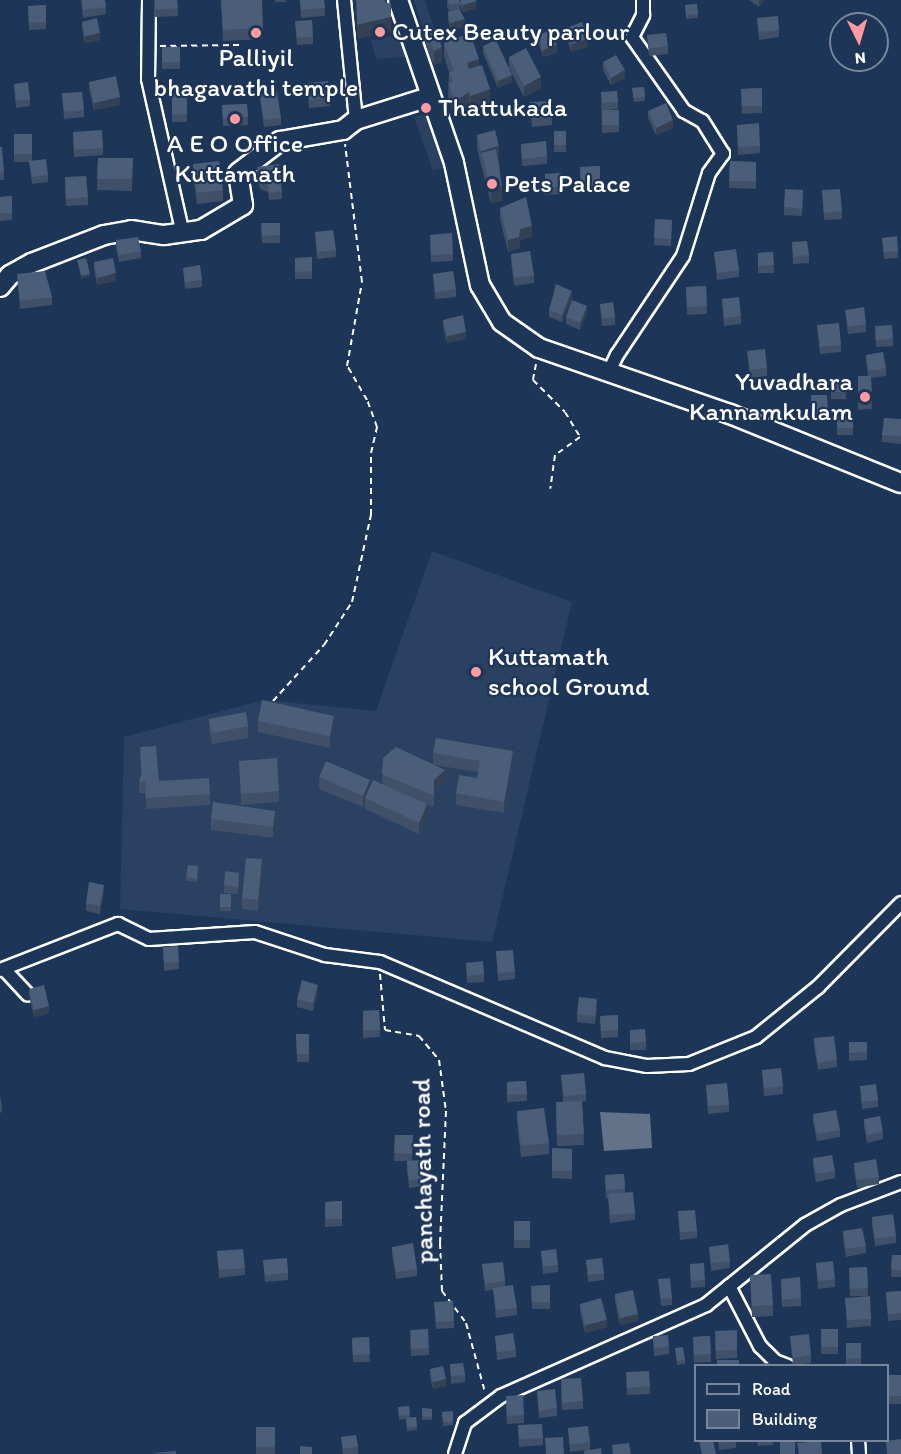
<!DOCTYPE html>
<html>
<head>
<meta charset="utf-8">
<style>
  body { margin:0 }
  #map { position:relative; width:901px; height:1454px; overflow:hidden; background:#1d3557; font-family:Itim,sans-serif }
  div>[style] { position:absolute }
  .built>* { inset:0; background:#2a4161 }
  .water>* { inset:0; background:#617289 }
  .path>* { height:2px; margin-top:-1px; transform-origin:0; background:repeating-linear-gradient(90deg,#fff 0 6px,transparent 0 10.5px) }
  .roads { filter:drop-shadow(2px 0 #fff) drop-shadow(-2px 0 #fff) drop-shadow(0 2px #fff) drop-shadow(0 -2px #fff) }
  .street>* { height:12px; margin:-6px; padding:0 6px; transform-origin:6px; border-radius:6px; background:#1d3557 }
  .secondary>* { height:18px; margin:-9px; padding:0 9px; transform-origin:9px; border-radius:9px; background:#1d3557 }
  .wall>* { inset:0; background:#405068 }
  .shaded-wall>* { inset:0; background:#344155 }
  .building>* { inset:0; background:#4a5d79 }
  .dots>* { width:16px; height:16px; translate:-50% -50%; box-sizing:border-box; border:3px solid #1d3557; border-radius:50% }
  span { translate:-50% -50%; white-space:nowrap; text-align:center; line-height:1.15; -webkit-text-stroke:4.5px #1d3557; paint-order:stroke }
  .poi-label { font-size:26px; color:#fff }
  .left { translate:0 -50%; text-align:left }
  .right { translate:-100% -50%; text-align:right }
  .street-label { font-size:26px; color:#fff }
  .legend { position:absolute; left:694px; top:1364px; width:195px; height:78px; box-sizing:border-box; background:#1d3557; border:2px solid #77869a; margin:0; padding:8px 10px; list-style:none; font-size:18px; color:#fff }
  .legend li { display:flex; align-items:center; gap:12px; height:30px }
  .legend b { width:30px; border:2px solid #77869a }
  .north { position:absolute; left:829px; top:12px; width:60px; height:60px; box-sizing:border-box; background:#1d3557; border:2px solid #77869a; border-radius:50%; rotate:175deg; font-size:16px; font-weight:700; line-height:24px; text-align:center; color:#fff }
  .north::after { content:''; display:block; margin:auto; width:21px; height:27px; background:#ff9aa2; clip-path:polygon(50% 0,100% 100%,50% 72%,0 100%) }
</style>
</head>
<body>
<div id="map">
  <div class="built">
    <div style="clip-path:polygon(414px 0,425px 0,436px 36px,426px 39px)"></div>
    <div style="clip-path:polygon(400px 35px,406px 57px,376px 59px,371px 40px)"></div>
    <div style="clip-path:polygon(429px 112px,449px 166px,433px 171px,414px 117px)"></div>
    <div style="clip-path:polygon(432px 551px,572px 602px,492px 942px,120px 909px,124px 737px,264px 700px,376px 711px)"></div>
  </div>
  <div class="water">
    <div style="clip-path:polygon(600px 1112px,650px 1114px,652px 1148px,604px 1151px)"></div>
  </div>
  <div class="path">
    <div style="left:160px;top:46px;width:80px;rotate:-0.7deg"></div>
    <div style="left:536px;top:364px;width:16px;rotate:101deg"></div>
    <div style="left:533px;top:380px;width:45px;rotate:45deg"></div>
    <div style="left:565px;top:412px;width:29px;rotate:59deg"></div>
    <div style="left:580px;top:437px;width:31px;rotate:144deg"></div>
    <div style="left:555px;top:455px;width:34px;rotate:98deg"></div>
    <div style="left:273px;top:701px;width:76px;rotate:-47.7deg"></div>
    <div style="left:324px;top:645px;width:51px;rotate:-56.9deg"></div>
    <div style="left:352px;top:602px;width:89px;rotate:-77.7deg"></div>
    <div style="left:371px;top:515px;width:62px;rotate:-90deg"></div>
    <div style="left:371px;top:453px;width:27px;rotate:-77deg"></div>
    <div style="left:377px;top:427px;width:29px;rotate:-110deg"></div>
    <div style="left:367px;top:400px;width:39px;rotate:-120deg"></div>
    <div style="left:347px;top:366px;width:85px;rotate:-79.9deg"></div>
    <div style="left:362px;top:282px;width:139px;rotate:-97deg"></div>
    <div style="left:380px;top:974px;width:56px;rotate:84.9deg"></div>
    <div style="left:385px;top:1030px;width:35px;rotate:10deg"></div>
    <div style="left:419px;top:1036px;width:31px;rotate:50deg"></div>
    <div style="left:439px;top:1060px;width:51px;rotate:82.2deg"></div>
    <div style="left:446px;top:1111px;width:132px;rotate:92.6deg"></div>
    <div style="left:440px;top:1243px;width:48px;rotate:87.6deg"></div>
    <div style="left:442px;top:1291px;width:40px;rotate:53deg"></div>
    <div style="left:466px;top:1323px;width:72px;rotate:74.6deg"></div>
  </div>
  <div class="roads">
    <div class="street">
      <div style="left:149px;top:0;width:79px;rotate:90.7deg"></div>
      <div style="left:148px;top:79px;width:159px;rotate:77.3deg"></div>
      <div style="left:344px;top:0;width:121px;rotate:84.3deg"></div>
      <div style="left:608px;top:374px;width:21px;rotate:-65deg"></div>
      <div style="left:617px;top:355px;width:119px;rotate:-56.3deg"></div>
      <div style="left:683px;top:256px;width:87px;rotate:-72.6deg"></div>
      <div style="left:709px;top:173px;width:24px;rotate:-54deg"></div>
      <div style="left:723px;top:154px;width:39px;rotate:-122deg"></div>
      <div style="left:702px;top:121px;width:21px;rotate:-151deg"></div>
      <div style="left:684px;top:111px;width:90px;rotate:-125.1deg"></div>
      <div style="left:632px;top:37px;width:25px;rotate:-63deg"></div>
      <div style="left:643px;top:15px;width:15px;rotate:-90deg"></div>
      <div style="left:4px;top:969px;width:35px;rotate:47deg"></div>
      <div style="left:0;top:970px;width:127px;rotate:-21.3deg"></div>
      <div style="left:118px;top:924px;width:34px;rotate:26deg"></div>
      <div style="left:149px;top:939px;width:106px;rotate:-3.8deg"></div>
      <div style="left:255px;top:932px;width:74px;rotate:18.2deg"></div>
      <div style="left:325px;top:955px;width:55px;rotate:7.3deg"></div>
      <div style="left:380px;top:962px;width:245px;rotate:23.1deg"></div>
      <div style="left:605px;top:1058px;width:43px;rotate:10.8deg"></div>
      <div style="left:647px;top:1066px;width:42px;rotate:-2.7deg"></div>
      <div style="left:689px;top:1064px;width:72px;rotate:-21.9deg"></div>
      <div style="left:756px;top:1037px;width:80px;rotate:-38.9deg"></div>
      <div style="left:818px;top:987px;width:118px;rotate:-45.3deg"></div>
      <div style="left:729px;top:1286px;width:68px;rotate:62.7deg"></div>
      <div style="left:760px;top:1346px;width:21px;rotate:45deg"></div>
      <div style="left:775px;top:1361px;width:14px;rotate:21deg"></div>
      <div style="left:858px;top:1440px;width:14px;rotate:86deg"></div>
      <div style="left:455px;top:1454px;width:33px;rotate:-72deg"></div>
      <div style="left:465px;top:1423px;width:45px;rotate:-36.9deg"></div>
      <div style="left:501px;top:1396px;width:224px;rotate:-23.9deg"></div>
      <div style="left:706px;top:1305px;width:127px;rotate:-38.9deg"></div>
      <div style="left:805px;top:1225px;width:41px;rotate:-29.1deg"></div>
      <div style="left:841px;top:1205px;width:64px;rotate:-21deg"></div>
    </div>
    <div class="secondary">
      <div style="left:398px;top:0;width:172px;rotate:71deg"></div>
      <div style="left:454px;top:163px;width:125px;rotate:78deg"></div>
      <div style="left:480px;top:285px;width:43px;rotate:59.3deg"></div>
      <div style="left:502px;top:322px;width:45px;rotate:35.1deg"></div>
      <div style="left:539px;top:348px;width:202px;rotate:19.1deg"></div>
      <div style="left:730px;top:414px;width:184px;rotate:22deg"></div>
      <div style="left:0;top:287px;width:16px;rotate:-50deg"></div>
      <div style="left:10px;top:275px;width:25px;rotate:-29deg"></div>
      <div style="left:32px;top:263px;width:77px;rotate:-21.3deg"></div>
      <div style="left:104px;top:235px;width:27px;rotate:-10deg"></div>
      <div style="left:131px;top:230px;width:33px;rotate:9deg"></div>
      <div style="left:164px;top:235px;width:37px;rotate:-8deg"></div>
      <div style="left:201px;top:230px;width:49px;rotate:-30.8deg"></div>
      <div style="left:243px;top:205px;width:32px;rotate:-99deg"></div>
      <div style="left:238px;top:173px;width:53px;rotate:-37.3deg"></div>
      <div style="left:280px;top:141px;width:64px;rotate:-9.9deg"></div>
      <div style="left:343px;top:130px;width:16px;rotate:-38deg"></div>
      <div style="left:356px;top:120px;width:77px;rotate:-17.5deg"></div>
    </div>
  </div>
  <div class="wall">
    <div style="clip-path:polygon(81px 0,105px 0,106px 14px,83px 18px)"></div>
    <div style="clip-path:polygon(154px 0,178px 8px,178px 16px,155px 17px)"></div>
    <div style="clip-path:polygon(221px 0,263px 28px,263px 39px,223px 41px)"></div>
    <div style="clip-path:polygon(275px 0,286px 0,286px 2px,275px 2px)"></div>
    <div style="clip-path:polygon(300px 0,324px 0,325px 16px,301px 18px)"></div>
    <div style="clip-path:polygon(447px 0,460px 2px,460px 0,476px 0,476px 8px,463px 12px,460px 5px,460px 10px,465px 27px,450px 30px,448px 19px,448px 12px,449px 11px,447px 6px)"></div>
    <div style="clip-path:polygon(749px 0,764px 0,759px 7px)"></div>
    <div style="clip-path:polygon(697px 4px,698px 18px,686px 19px,685px 5px)"></div>
    <div style="clip-path:polygon(46px 5px,46px 29px,29px 30px,28px 6px)"></div>
    <div style="clip-path:polygon(757px 18px,779px 30px,779px 37px,759px 40px)"></div>
    <div style="clip-path:polygon(295px 21px,313px 37px,313px 44px,297px 45px)"></div>
    <div style="clip-path:polygon(82px 22px,100px 40px,85px 43px,82px 29px)"></div>
    <div style="clip-path:polygon(566px 28px,588px 47px,571px 52px,566px 35px)"></div>
    <div style="clip-path:polygon(426px 31px,442px 62px,434px 65px,426px 46px)"></div>
    <div style="clip-path:polygon(538px 35px,557px 53px,543px 57px,538px 42px)"></div>
    <div style="clip-path:polygon(647px 35px,668px 46px,668px 54px,649px 56px)"></div>
    <div style="clip-path:polygon(444px 43px,479px 65px,490px 103px,470px 110px,469px 106px,455px 116px,448px 98px,449px 72px,444px 57px)"></div>
    <div style="clip-path:polygon(483px 46px,512px 82px,498px 88px,483px 53px)"></div>
    <div style="clip-path:polygon(162px 47px,180px 47px,180px 69px,162px 69px)"></div>
    <div style="clip-path:polygon(509px 57px,541px 88px,524px 97px,509px 68px)"></div>
    <div style="clip-path:polygon(603px 62px,625px 78px,611px 85px,603px 70px)"></div>
    <div style="clip-path:polygon(89px 82px,120px 105px,94px 110px,89px 89px)"></div>
    <div style="clip-path:polygon(307px 83px,330px 98px,330px 106px,309px 108px)"></div>
    <div style="clip-path:polygon(14px 84px,30px 99px,30px 106px,16px 108px)"></div>
    <div style="clip-path:polygon(644px 87px,645px 101px,634px 102px,632px 88px)"></div>
    <div style="clip-path:polygon(762px 88px,762px 113px,742px 114px,741px 89px)"></div>
    <div style="clip-path:polygon(601px 92px,618px 102px,618px 109px,607px 110px,619px 110px,619px 132px,602px 133px)"></div>
    <div style="clip-path:polygon(62px 93px,84px 110px,84px 117px,64px 119px)"></div>
    <div style="clip-path:polygon(172px 93px,187px 93px,187px 122px,172px 122px)"></div>
    <div style="clip-path:polygon(260px 93px,281px 118px,281px 125px,264px 127px,260px 100px)"></div>
    <div style="clip-path:polygon(530px 102px,552px 118px,552px 125px,532px 127px)"></div>
    <div style="clip-path:polygon(247px 104px,248px 125px,223px 126px,222px 105px)"></div>
    <div style="clip-path:polygon(648px 111px,673px 128px,656px 135px,648px 118px)"></div>
    <div style="clip-path:polygon(737px 125px,760px 146px,760px 153px,738px 155px)"></div>
    <div style="clip-path:polygon(554px 131px,566px 131px,566px 152px,554px 152px)"></div>
    <div style="clip-path:polygon(73px 132px,103px 148px,103px 155px,74px 157px)"></div>
    <div style="clip-path:polygon(14px 134px,32px 134px,32px 161px,48px 175px,48px 182px,32px 184px,29px 162px,14px 162px)"></div>
    <div style="clip-path:polygon(477px 135px,499px 161px,502px 201px,491px 203px,477px 149px)"></div>
    <div style="clip-path:polygon(521px 144px,547px 156px,547px 164px,522px 166px)"></div>
    <div style="clip-path:polygon(0 147px,4px 172px,4px 180px,0 180px)"></div>
    <div style="clip-path:polygon(98px 158px,133px 158px,132px 191px,97px 190px)"></div>
    <div style="clip-path:polygon(730px 161px,756px 162px,756px 189px,729px 188px)"></div>
    <div style="clip-path:polygon(193px 164px,223px 190px,223px 201px,197px 204px,193px 175px)"></div>
    <div style="clip-path:polygon(600px 166px,600px 192px,581px 192px,580px 167px)"></div>
    <div style="clip-path:polygon(257px 167px,282px 191px,282px 199px,269px 200px,268px 192px,260px 189px,257px 175px)"></div>
    <div style="clip-path:polygon(561px 173px,562px 194px,545px 195px,545px 174px)"></div>
    <div style="clip-path:polygon(65px 177px,88px 197px,88px 205px,66px 206px)"></div>
    <div style="clip-path:polygon(803px 190px,802px 216px,784px 215px,784px 207px)"></div>
    <div style="clip-path:polygon(822px 190px,842px 211px,842px 219px,824px 220px)"></div>
    <div style="clip-path:polygon(12px 196px,12px 220px,0 221px,0 197px)"></div>
    <div style="clip-path:polygon(500px 208px,532px 237px,520px 240px,519px 248px,508px 252px,500px 219px)"></div>
    <div style="clip-path:polygon(655px 219px,672px 220px,671px 246px,654px 245px)"></div>
    <div style="clip-path:polygon(261px 223px,280px 223px,280px 243px,262px 243px)"></div>
    <div style="clip-path:polygon(315px 232px,336px 250px,336px 257px,317px 259px)"></div>
    <div style="clip-path:polygon(882px 238px,898px 251px,898px 258px,884px 259px)"></div>
    <div style="clip-path:polygon(116px 240px,141px 251px,141px 258px,119px 262px,116px 248px)"></div>
    <div style="clip-path:polygon(430px 242px,453px 254px,453px 261px,431px 262px)"></div>
    <div style="clip-path:polygon(792px 242px,809px 255px,809px 263px,793px 264px)"></div>
    <div style="clip-path:polygon(714px 252px,739px 270px,739px 277px,717px 280px)"></div>
    <div style="clip-path:polygon(773px 252px,774px 273px,758px 273px,758px 253px)"></div>
    <div style="clip-path:polygon(511px 254px,534px 275px,534px 283px,514px 286px,511px 261px)"></div>
    <div style="clip-path:polygon(295px 258px,312px 271px,312px 279px,295px 279px)"></div>
    <div style="clip-path:polygon(94px 262px,116px 281px,97px 285px,94px 270px)"></div>
    <div style="clip-path:polygon(183px 268px,202px 280px,202px 287px,185px 289px)"></div>
    <div style="clip-path:polygon(17px 274px,52px 297px,52px 305px,20px 309px)"></div>
    <div style="clip-path:polygon(433px 274px,456px 289px,456px 297px,435px 299px)"></div>
    <div style="clip-path:polygon(706px 286px,707px 314px,687px 315px,686px 287px)"></div>
    <div style="clip-path:polygon(572px 299px,562px 322px,549px 317px,549px 310px)"></div>
    <div style="clip-path:polygon(722px 299px,741px 316px,741px 324px,724px 326px)"></div>
    <div style="clip-path:polygon(600px 304px,615px 317px,615px 325px,602px 326px)"></div>
    <div style="clip-path:polygon(845px 310px,866px 324px,866px 332px,848px 334px)"></div>
    <div style="clip-path:polygon(587px 313px,580px 330px,566px 324px,566px 317px)"></div>
    <div style="clip-path:polygon(443px 320px,466px 339px,447px 343px,443px 327px)"></div>
    <div style="clip-path:polygon(817px 325px,841px 345px,841px 352px,820px 354px)"></div>
    <div style="clip-path:polygon(875px 326px,893px 339px,893px 346px,876px 347px)"></div>
    <div style="clip-path:polygon(747px 351px,767px 368px,767px 376px,750px 378px)"></div>
    <div style="clip-path:polygon(866px 355px,886px 368px,886px 376px,871px 378px,872px 409px,858px 410px,858px 376px,868px 376px,866px 362px)"></div>
    <div style="clip-path:polygon(831px 378px,846px 378px,846px 399px,831px 399px)"></div>
    <div style="clip-path:polygon(811px 395px,827px 395px,828px 421px,812px 421px)"></div>
    <div style="clip-path:polygon(837px 412px,853px 413px,853px 435px,837px 435px)"></div>
    <div style="clip-path:polygon(901px 419px,901px 444px,882px 442px,882px 435px)"></div>
    <div style="clip-path:polygon(209px 719px,248px 726px,248px 738px,212px 744px,209px 730px)"></div>
    <div style="clip-path:polygon(258px 721px,334px 727px,330px 748px,258px 732px)"></div>
    <div style="clip-path:polygon(140px 747px,159px 781px,210px 794px,210px 805px,146px 809px,145px 793px,139px 793px,139px 782px,141px 775px)"></div>
    <div style="clip-path:polygon(433px 753px,513px 762px,504px 813px,456px 805px,456px 793px,477px 778px,478px 772px,434px 765px,445px 781px,434px 791px,434px 807px,426px 804px,427px 816px,419px 834px,365px 809px,365px 803px,363px 807px,319px 789px,319px 777px,370px 787px,382px 784px,383px 758px,433px 764px)"></div>
    <div style="clip-path:polygon(239px 761px,279px 791px,279px 802px,241px 805px)"></div>
    <div style="clip-path:polygon(211px 819px,275px 822px,273px 838px,211px 830px)"></div>
    <div style="clip-path:polygon(198px 870px,197px 882px,186px 881px,186px 877px)"></div>
    <div style="clip-path:polygon(262px 870px,258px 911px,242px 909px,242px 898px)"></div>
    <div style="clip-path:polygon(239px 880px,238px 894px,224px 893px,224px 885px)"></div>
    <div style="clip-path:polygon(104px 892px,100px 914px,86px 911px,86px 903px)"></div>
    <div style="clip-path:polygon(220px 894px,231px 894px,231px 911px,220px 911px)"></div>
    <div style="clip-path:polygon(163px 947px,179px 962px,179px 969px,164px 971px)"></div>
    <div style="clip-path:polygon(496px 951px,515px 972px,515px 979px,498px 981px)"></div>
    <div style="clip-path:polygon(466px 963px,484px 974px,484px 982px,467px 983px)"></div>
    <div style="clip-path:polygon(29px 989px,49px 1013px,34px 1017px,29px 996px)"></div>
    <div style="clip-path:polygon(318px 992px,313px 1011px,297px 1007px,297px 999px)"></div>
    <div style="clip-path:polygon(597px 1007px,595px 1024px,577px 1022px,577px 1014px)"></div>
    <div style="clip-path:polygon(379px 1010px,380px 1037px,363px 1038px,363px 1011px)"></div>
    <div style="clip-path:polygon(618px 1015px,618px 1037px,601px 1038px,600px 1016px)"></div>
    <div style="clip-path:polygon(630px 1030px,646px 1042px,646px 1050px,630px 1050px)"></div>
    <div style="clip-path:polygon(296px 1034px,309px 1034px,309px 1062px,297px 1062px)"></div>
    <div style="clip-path:polygon(814px 1038px,837px 1060px,837px 1067px,818px 1070px,814px 1046px)"></div>
    <div style="clip-path:polygon(849px 1042px,867px 1042px,867px 1060px,849px 1061px)"></div>
    <div style="clip-path:polygon(762px 1070px,783px 1086px,783px 1094px,764px 1096px)"></div>
    <div style="clip-path:polygon(561px 1075px,586px 1094px,586px 1101px,582px 1102px,584px 1145px,557px 1146px,556px 1113px,563px 1101px)"></div>
    <div style="clip-path:polygon(526px 1081px,527px 1101px,507px 1102px,507px 1082px)"></div>
    <div style="clip-path:polygon(706px 1085px,729px 1105px,729px 1112px,708px 1114px)"></div>
    <div style="clip-path:polygon(860px 1086px,878px 1100px,878px 1107px,862px 1109px)"></div>
    <div style="clip-path:polygon(0 1096px,2px 1105px,2px 1112px,0 1113px)"></div>
    <div style="clip-path:polygon(517px 1111px,549px 1143px,549px 1154px,521px 1157px,517px 1122px)"></div>
    <div style="clip-path:polygon(813px 1114px,840px 1130px,840px 1137px,817px 1141px,813px 1121px)"></div>
    <div style="clip-path:polygon(864px 1119px,883px 1132px,883px 1139px,867px 1143px,864px 1127px)"></div>
    <div style="clip-path:polygon(395px 1135px,413px 1135px,412px 1161px,424px 1179px,424px 1186px,409px 1188px,407px 1169px,407px 1161px,409px 1161px,394px 1161px)"></div>
    <div style="clip-path:polygon(552px 1148px,572px 1149px,572px 1179px,552px 1178px)"></div>
    <div style="clip-path:polygon(813px 1158px,835px 1171px,835px 1178px,816px 1182px,813px 1166px)"></div>
    <div style="clip-path:polygon(854px 1163px,879px 1177px,879px 1184px,857px 1188px,854px 1170px)"></div>
    <div style="clip-path:polygon(624px 1174px,625px 1193px,635px 1213px,635px 1220px,610px 1223px,608px 1198px,606px 1198px,605px 1175px)"></div>
    <div style="clip-path:polygon(342px 1201px,342px 1226px,325px 1227px,325px 1202px)"></div>
    <div style="clip-path:polygon(678px 1211px,697px 1231px,697px 1238px,680px 1240px)"></div>
    <div style="clip-path:polygon(872px 1217px,896px 1236px,896px 1243px,875px 1246px,872px 1225px)"></div>
    <div style="clip-path:polygon(514px 1221px,530px 1221px,530px 1248px,514px 1248px)"></div>
    <div style="clip-path:polygon(843px 1231px,866px 1246px,866px 1253px,846px 1257px,843px 1239px)"></div>
    <div style="clip-path:polygon(392px 1247px,417px 1269px,417px 1276px,396px 1279px,392px 1254px)"></div>
    <div style="clip-path:polygon(709px 1247px,730px 1261px,730px 1268px,711px 1271px)"></div>
    <div style="clip-path:polygon(217px 1251px,245px 1268px,245px 1275px,219px 1278px)"></div>
    <div style="clip-path:polygon(541px 1251px,558px 1265px,558px 1272px,543px 1274px)"></div>
    <div style="clip-path:polygon(892px 1255px,901px 1255px,901px 1277px,891px 1277px)"></div>
    <div style="clip-path:polygon(263px 1260px,288px 1273px,288px 1280px,265px 1282px)"></div>
    <div style="clip-path:polygon(586px 1260px,604px 1273px,604px 1280px,588px 1282px)"></div>
    <div style="clip-path:polygon(816px 1263px,835px 1279px,835px 1287px,818px 1289px)"></div>
    <div style="clip-path:polygon(482px 1264px,505px 1281px,505px 1286px,517px 1308px,517px 1315px,496px 1318px,493px 1290px,485px 1291px)"></div>
    <div style="clip-path:polygon(690px 1264px,705px 1280px,705px 1287px,691px 1288px)"></div>
    <div style="clip-path:polygon(867px 1267px,868px 1296px,850px 1296px,849px 1268px)"></div>
    <div style="clip-path:polygon(750px 1275px,773px 1305px,773px 1316px,752px 1317px)"></div>
    <div style="clip-path:polygon(658px 1279px,672px 1298px,672px 1305px,661px 1306px)"></div>
    <div style="clip-path:polygon(781px 1279px,801px 1298px,801px 1306px,782px 1307px)"></div>
    <div style="clip-path:polygon(550px 1285px,550px 1309px,532px 1309px,531px 1286px)"></div>
    <div style="clip-path:polygon(901px 1291px,901px 1320px,888px 1321px,886px 1292px)"></div>
    <div style="clip-path:polygon(615px 1294px,638px 1321px,620px 1325px,615px 1301px)"></div>
    <div style="clip-path:polygon(845px 1298px,871px 1319px,871px 1326px,847px 1328px)"></div>
    <div style="clip-path:polygon(434px 1302px,454px 1321px,454px 1328px,436px 1329px)"></div>
    <div style="clip-path:polygon(580px 1304px,607px 1327px,585px 1333px,580px 1311px)"></div>
    <div style="clip-path:polygon(821px 1329px,838px 1329px,838px 1354px,821px 1354px)"></div>
    <div style="clip-path:polygon(737px 1330px,737px 1358px,716px 1359px,715px 1339px)"></div>
    <div style="clip-path:polygon(495px 1336px,516px 1350px,516px 1357px,497px 1360px)"></div>
    <div style="clip-path:polygon(653px 1336px,669px 1347px,669px 1354px,654px 1356px)"></div>
    <div style="clip-path:polygon(710px 1336px,711px 1362px,694px 1363px,693px 1337px)"></div>
    <div style="clip-path:polygon(790px 1336px,811px 1355px,811px 1363px,793px 1365px)"></div>
    <div style="clip-path:polygon(369px 1337px,370px 1362px,353px 1362px,352px 1338px)"></div>
    <div style="clip-path:polygon(410px 1338px,429px 1348px,429px 1355px,411px 1356px)"></div>
    <div style="clip-path:polygon(846px 1343px,861px 1343px,861px 1365px,846px 1365px)"></div>
    <div style="clip-path:polygon(675px 1348px,685px 1360px,685px 1364px,677px 1365px)"></div>
    <div style="clip-path:polygon(450px 1364px,465px 1375px,465px 1382px,451px 1384px)"></div>
    <div style="clip-path:polygon(430px 1369px,446px 1386px,433px 1389px,430px 1377px)"></div>
    <div style="clip-path:polygon(626px 1372px,650px 1386px,650px 1394px,627px 1395px)"></div>
    <div style="clip-path:polygon(888px 1375px,901px 1375px,901px 1404px,888px 1404px)"></div>
    <div style="clip-path:polygon(561px 1386px,583px 1401px,583px 1409px,562px 1410px)"></div>
    <div style="clip-path:polygon(537px 1391px,557px 1408px,557px 1416px,539px 1418px)"></div>
    <div style="clip-path:polygon(506px 1404px,524px 1415px,524px 1423px,507px 1424px)"></div>
    <div style="clip-path:polygon(409px 1406px,410px 1418px,416px 1417px,417px 1430px,407px 1431px,406px 1419px,399px 1420px,398px 1407px)"></div>
    <div style="clip-path:polygon(422px 1408px,432px 1409px,432px 1420px,422px 1420px)"></div>
    <div style="clip-path:polygon(453px 1411px,453px 1425px,443px 1426px,442px 1412px)"></div>
    <div style="clip-path:polygon(518px 1425px,543px 1438px,543px 1445px,519px 1447px)"></div>
    <div style="clip-path:polygon(256px 1427px,275px 1427px,275px 1454px,256px 1454px)"></div>
    <div style="clip-path:polygon(568px 1428px,590px 1442px,590px 1450px,602px 1454px,584px 1454px,584px 1451px,587px 1450px,570px 1452px)"></div>
    <div style="clip-path:polygon(341px 1437px,358px 1446px,358px 1454px,343px 1454px)"></div>
    <div style="clip-path:polygon(718px 1440px,736px 1440px,736px 1448px,719px 1450px)"></div>
    <div style="clip-path:polygon(757px 1440px,773px 1440px,773px 1445px,758px 1446px)"></div>
  </div>
  <div class="shaded-wall">
    <div style="clip-path:polygon(759px 0,764px 0,759px 7px)"></div>
    <div style="clip-path:polygon(476px 1px,476px 8px,463px 12px,463px 5px)"></div>
    <div style="clip-path:polygon(391px 17px,391px 32px,357px 39px,357px 25px)"></div>
    <div style="clip-path:polygon(465px 19px,465px 27px,450px 30px,450px 23px)"></div>
    <div style="clip-path:polygon(100px 33px,100px 40px,85px 43px,85px 36px)"></div>
    <div style="clip-path:polygon(588px 39px,588px 47px,571px 52px,571px 44px)"></div>
    <div style="clip-path:polygon(557px 45px,557px 53px,543px 57px,543px 50px)"></div>
    <div style="clip-path:polygon(442px 47px,442px 62px,434px 65px,434px 51px)"></div>
    <div style="clip-path:polygon(479px 59px,479px 73px,467px 78px,467px 63px)"></div>
    <div style="clip-path:polygon(625px 70px,625px 78px,611px 85px,611px 78px)"></div>
    <div style="clip-path:polygon(512px 75px,512px 82px,498px 88px,498px 81px)"></div>
    <div style="clip-path:polygon(541px 77px,541px 88px,524px 97px,524px 86px)"></div>
    <div style="clip-path:polygon(490px 89px,490px 103px,470px 110px,470px 96px)"></div>
    <div style="clip-path:polygon(469px 92px,469px 106px,455px 116px,455px 101px)"></div>
    <div style="clip-path:polygon(120px 97px,120px 105px,94px 110px,94px 103px)"></div>
    <div style="clip-path:polygon(673px 120px,673px 128px,656px 135px,656px 128px)"></div>
    <div style="clip-path:polygon(499px 146px,499px 161px,484px 165px,481px 151px)"></div>
    <div style="clip-path:polygon(502px 186px,502px 201px,491px 203px,491px 188px)"></div>
    <div style="clip-path:polygon(532px 226px,532px 237px,520px 240px,519px 248px,508px 252px,508px 240px,520px 229px)"></div>
    <div style="clip-path:polygon(116px 273px,116px 281px,97px 285px,97px 278px)"></div>
    <div style="clip-path:polygon(90px 274px,90px 277px,81px 279px,81px 276px)"></div>
    <div style="clip-path:polygon(572px 291px,572px 299px,562px 322px,562px 315px)"></div>
    <div style="clip-path:polygon(587px 306px,587px 313px,580px 330px,580px 323px)"></div>
    <div style="clip-path:polygon(466px 332px,466px 339px,447px 343px,447px 336px)"></div>
    <div style="clip-path:polygon(334px 716px,334px 727px,330px 748px,330px 736px)"></div>
    <div style="clip-path:polygon(513px 751px,513px 762px,504px 813px,504px 802px)"></div>
    <div style="clip-path:polygon(445px 770px,445px 781px,434px 791px,434px 807px,434px 780px)"></div>
    <div style="clip-path:polygon(370px 780px,370px 791px,365px 798px,365px 803px,363px 807px,363px 796px)"></div>
    <div style="clip-path:polygon(427px 804px,427px 816px,419px 834px,419px 823px)"></div>
    <div style="clip-path:polygon(275px 811px,275px 822px,273px 838px,273px 827px)"></div>
    <div style="clip-path:polygon(262px 859px,262px 870px,258px 911px,258px 900px)"></div>
    <div style="clip-path:polygon(104px 885px,104px 892px,100px 914px,100px 906px)"></div>
    <div style="clip-path:polygon(318px 985px,318px 992px,313px 1011px,313px 1003px)"></div>
    <div style="clip-path:polygon(49px 1006px,49px 1013px,34px 1017px,34px 1010px)"></div>
    <div style="clip-path:polygon(638px 1314px,638px 1321px,620px 1325px,620px 1318px)"></div>
    <div style="clip-path:polygon(607px 1320px,607px 1327px,585px 1333px,585px 1325px)"></div>
    <div style="clip-path:polygon(446px 1379px,446px 1386px,433px 1389px,433px 1382px)"></div>
  </div>
  <div class="building">
    <div style="clip-path:polygon(82px 0,105px 0,106px 7px,83px 10px)"></div>
    <div style="clip-path:polygon(155px 0,177px 0,178px 8px,155px 10px)"></div>
    <div style="clip-path:polygon(221px 0,262px 0,263px 28px,223px 30px)"></div>
    <div style="clip-path:polygon(300px 0,324px 0,325px 8px,301px 10px)"></div>
    <div style="clip-path:polygon(356px 0,385px 0,386px 3px,391px 3px,391px 17px,357px 25px)"></div>
    <div style="clip-path:polygon(448px 0,459px 0,460px 3px,449px 5px)"></div>
    <div style="clip-path:polygon(461px 0,476px 0,476px 1px,463px 5px)"></div>
    <div style="clip-path:polygon(697px 4px,698px 14px,686px 15px,685px 5px)"></div>
    <div style="clip-path:polygon(46px 5px,46px 22px,29px 23px,28px 6px)"></div>
    <div style="clip-path:polygon(459px 9px,465px 19px,450px 23px,448px 12px)"></div>
    <div style="clip-path:polygon(778px 16px,779px 30px,759px 32px,757px 18px)"></div>
    <div style="clip-path:polygon(97px 18px,100px 33px,85px 36px,82px 22px)"></div>
    <div style="clip-path:polygon(312px 20px,313px 37px,297px 38px,295px 21px)"></div>
    <div style="clip-path:polygon(582px 22px,588px 39px,571px 44px,566px 28px)"></div>
    <div style="clip-path:polygon(434px 28px,442px 47px,434px 51px,426px 31px)"></div>
    <div style="clip-path:polygon(551px 30px,557px 45px,543px 50px,538px 35px)"></div>
    <div style="clip-path:polygon(470px 33px,479px 59px,467px 63px,469px 69px,482px 65px,490px 89px,470px 96px,469px 92px,455px 101px,448px 83px,453px 82px,449px 72px,454px 71px,444px 43px)"></div>
    <div style="clip-path:polygon(666px 33px,668px 46px,649px 49px,647px 35px)"></div>
    <div style="clip-path:polygon(496px 40px,512px 75px,498px 81px,483px 46px)"></div>
    <div style="clip-path:polygon(162px 47px,180px 47px,180px 62px,162px 62px)"></div>
    <div style="clip-path:polygon(526px 48px,541px 77px,524px 86px,509px 57px)"></div>
    <div style="clip-path:polygon(616px 55px,625px 70px,611px 78px,603px 62px)"></div>
    <div style="clip-path:polygon(116px 76px,120px 97px,94px 103px,89px 82px)"></div>
    <div style="clip-path:polygon(328px 81px,330px 98px,309px 100px,307px 83px)"></div>
    <div style="clip-path:polygon(28px 82px,30px 99px,16px 101px,14px 84px)"></div>
    <div style="clip-path:polygon(644px 87px,645px 97px,634px 98px,632px 88px)"></div>
    <div style="clip-path:polygon(762px 88px,762px 106px,742px 106px,741px 89px)"></div>
    <div style="clip-path:polygon(277px 91px,281px 118px,264px 120px,260px 93px)"></div>
    <div style="clip-path:polygon(617px 91px,618px 102px,602px 103px,601px 92px)"></div>
    <div style="clip-path:polygon(82px 92px,84px 110px,64px 112px,62px 93px)"></div>
    <div style="clip-path:polygon(172px 93px,187px 93px,187px 114px,172px 115px)"></div>
    <div style="clip-path:polygon(550px 101px,552px 118px,532px 119px,530px 102px)"></div>
    <div style="clip-path:polygon(666px 103px,673px 120px,656px 128px,648px 111px)"></div>
    <div style="clip-path:polygon(247px 104px,248px 117px,223px 119px,222px 105px)"></div>
    <div style="clip-path:polygon(602px 110px,619px 110px,619px 125px,602px 125px)"></div>
    <div style="clip-path:polygon(759px 123px,760px 146px,738px 147px,737px 125px)"></div>
    <div style="clip-path:polygon(102px 130px,103px 148px,74px 150px,73px 132px)"></div>
    <div style="clip-path:polygon(495px 130px,499px 146px,481px 151px,477px 135px)"></div>
    <div style="clip-path:polygon(554px 131px,566px 131px,566px 145px,554px 145px)"></div>
    <div style="clip-path:polygon(14px 134px,32px 134px,32px 154px,14px 154px)"></div>
    <div style="clip-path:polygon(546px 141px,547px 156px,522px 159px,521px 144px)"></div>
    <div style="clip-path:polygon(0 147px,2px 147px,4px 172px,0 173px)"></div>
    <div style="clip-path:polygon(496px 149px,502px 186px,491px 188px,481px 153px)"></div>
    <div style="clip-path:polygon(98px 158px,133px 158px,132px 179px,97px 179px)"></div>
    <div style="clip-path:polygon(46px 159px,48px 175px,32px 177px,29px 161px)"></div>
    <div style="clip-path:polygon(219px 161px,223px 190px,197px 193px,193px 164px)"></div>
    <div style="clip-path:polygon(730px 161px,756px 162px,756px 181px,729px 181px)"></div>
    <div style="clip-path:polygon(279px 164px,282px 191px,269px 193px,268px 184px,260px 181px,257px 167px)"></div>
    <div style="clip-path:polygon(600px 166px,600px 185px,581px 185px,580px 167px)"></div>
    <div style="clip-path:polygon(561px 173px,562px 187px,545px 187px,545px 174px)"></div>
    <div style="clip-path:polygon(86px 176px,88px 197px,66px 199px,65px 177px)"></div>
    <div style="clip-path:polygon(785px 189px,803px 190px,802px 209px,784px 207px)"></div>
    <div style="clip-path:polygon(840px 189px,842px 211px,824px 213px,822px 190px)"></div>
    <div style="clip-path:polygon(12px 196px,12px 213px,0 213px,0 197px)"></div>
    <div style="clip-path:polygon(526px 197px,532px 226px,520px 229px,519px 237px,508px 240px,500px 208px)"></div>
    <div style="clip-path:polygon(655px 219px,672px 220px,671px 239px,654px 238px)"></div>
    <div style="clip-path:polygon(261px 223px,280px 223px,280px 235px,262px 236px)"></div>
    <div style="clip-path:polygon(333px 230px,336px 250px,317px 252px,315px 232px)"></div>
    <div style="clip-path:polygon(452px 233px,453px 254px,431px 255px,430px 235px)"></div>
    <div style="clip-path:polygon(897px 236px,898px 251px,884px 252px,882px 238px)"></div>
    <div style="clip-path:polygon(138px 237px,141px 251px,119px 255px,116px 240px)"></div>
    <div style="clip-path:polygon(807px 241px,809px 255px,793px 257px,792px 242px)"></div>
    <div style="clip-path:polygon(736px 249px,739px 270px,717px 273px,714px 252px)"></div>
    <div style="clip-path:polygon(530px 251px,534px 275px,514px 278px,511px 254px)"></div>
    <div style="clip-path:polygon(773px 252px,774px 265px,758px 266px,758px 253px)"></div>
    <div style="clip-path:polygon(312px 257px,312px 271px,295px 272px,295px 258px)"></div>
    <div style="clip-path:polygon(86px 258px,90px 274px,81px 276px,77px 260px)"></div>
    <div style="clip-path:polygon(113px 258px,116px 273px,97px 278px,94px 262px)"></div>
    <div style="clip-path:polygon(200px 265px,202px 280px,185px 282px,183px 268px)"></div>
    <div style="clip-path:polygon(45px 271px,52px 297px,20px 301px,17px 274px)"></div>
    <div style="clip-path:polygon(453px 271px,456px 289px,435px 292px,433px 274px)"></div>
    <div style="clip-path:polygon(556px 284px,572px 291px,562px 315px,549px 310px)"></div>
    <div style="clip-path:polygon(706px 286px,707px 306px,687px 307px,686px 287px)"></div>
    <div style="clip-path:polygon(739px 297px,741px 316px,724px 318px,722px 299px)"></div>
    <div style="clip-path:polygon(572px 300px,587px 306px,580px 323px,566px 317px)"></div>
    <div style="clip-path:polygon(613px 302px,615px 317px,602px 319px,600px 304px)"></div>
    <div style="clip-path:polygon(864px 307px,866px 324px,848px 327px,845px 310px)"></div>
    <div style="clip-path:polygon(463px 315px,466px 332px,447px 336px,443px 320px)"></div>
    <div style="clip-path:polygon(839px 323px,841px 345px,820px 347px,817px 325px)"></div>
    <div style="clip-path:polygon(892px 325px,893px 339px,876px 340px,875px 326px)"></div>
    <div style="clip-path:polygon(765px 349px,767px 368px,750px 370px,747px 351px)"></div>
    <div style="clip-path:polygon(883px 352px,886px 368px,869px 371px,866px 355px)"></div>
    <div style="clip-path:polygon(858px 376px,871px 376px,872px 402px,858px 402px)"></div>
    <div style="clip-path:polygon(831px 378px,846px 378px,846px 392px,831px 392px)"></div>
    <div style="clip-path:polygon(811px 395px,827px 395px,828px 413px,812px 414px)"></div>
    <div style="clip-path:polygon(837px 412px,853px 413px,853px 428px,837px 428px)"></div>
    <div style="clip-path:polygon(884px 418px,901px 419px,901px 436px,882px 435px)"></div>
    <div style="clip-path:polygon(262px 700px,334px 716px,330px 736px,258px 721px)"></div>
    <div style="clip-path:polygon(246px 712px,248px 726px,212px 733px,209px 719px)"></div>
    <div style="clip-path:polygon(436px 738px,513px 751px,504px 802px,456px 793px,459px 775px,477px 778px,480px 761px,433px 753px)"></div>
    <div style="clip-path:polygon(156px 746px,159px 781px,209px 778px,210px 794px,146px 798px,145px 781px,139px 782px,142px 773px,140px 747px)"></div>
    <div style="clip-path:polygon(396px 747px,445px 770px,434px 780px,434px 796px,382px 774px,383px 758px)"></div>
    <div style="clip-path:polygon(277px 758px,279px 791px,241px 794px,239px 761px)"></div>
    <div style="clip-path:polygon(326px 761px,370px 780px,363px 796px,319px 777px)"></div>
    <div style="clip-path:polygon(373px 780px,427px 804px,419px 823px,365px 798px)"></div>
    <div style="clip-path:polygon(213px 802px,275px 811px,273px 827px,211px 819px)"></div>
    <div style="clip-path:polygon(246px 858px,262px 859px,258px 900px,242px 898px)"></div>
    <div style="clip-path:polygon(188px 865px,198px 866px,197px 879px,186px 877px)"></div>
    <div style="clip-path:polygon(225px 871px,239px 873px,238px 887px,224px 885px)"></div>
    <div style="clip-path:polygon(89px 882px,104px 885px,100px 906px,86px 903px)"></div>
    <div style="clip-path:polygon(220px 894px,231px 894px,231px 907px,220px 907px)"></div>
    <div style="clip-path:polygon(178px 946px,179px 962px,164px 963px,163px 947px)"></div>
    <div style="clip-path:polygon(513px 950px,515px 972px,498px 973px,496px 951px)"></div>
    <div style="clip-path:polygon(483px 961px,484px 974px,467px 976px,466px 963px)"></div>
    <div style="clip-path:polygon(302px 980px,318px 985px,313px 1003px,297px 999px)"></div>
    <div style="clip-path:polygon(44px 985px,49px 1006px,34px 1010px,29px 989px)"></div>
    <div style="clip-path:polygon(579px 997px,597px 999px,595px 1016px,577px 1014px)"></div>
    <div style="clip-path:polygon(379px 1010px,380px 1030px,363px 1030px,363px 1011px)"></div>
    <div style="clip-path:polygon(618px 1015px,618px 1030px,601px 1031px,600px 1016px)"></div>
    <div style="clip-path:polygon(645px 1029px,646px 1042px,630px 1043px,630px 1030px)"></div>
    <div style="clip-path:polygon(296px 1034px,309px 1034px,309px 1054px,297px 1054px)"></div>
    <div style="clip-path:polygon(834px 1036px,837px 1060px,818px 1063px,814px 1038px)"></div>
    <div style="clip-path:polygon(849px 1042px,867px 1042px,867px 1052px,849px 1053px)"></div>
    <div style="clip-path:polygon(781px 1068px,783px 1086px,764px 1088px,762px 1070px)"></div>
    <div style="clip-path:polygon(584px 1073px,586px 1094px,564px 1096px,561px 1075px)"></div>
    <div style="clip-path:polygon(526px 1081px,527px 1094px,507px 1095px,507px 1082px)"></div>
    <div style="clip-path:polygon(727px 1083px,729px 1105px,708px 1106px,706px 1085px)"></div>
    <div style="clip-path:polygon(876px 1084px,878px 1100px,862px 1102px,860px 1086px)"></div>
    <div style="clip-path:polygon(582px 1101px,584px 1134px,557px 1135px,556px 1102px)"></div>
    <div style="clip-path:polygon(544px 1108px,549px 1143px,521px 1146px,517px 1111px)"></div>
    <div style="clip-path:polygon(836px 1110px,840px 1130px,817px 1134px,813px 1114px)"></div>
    <div style="clip-path:polygon(880px 1116px,883px 1132px,867px 1135px,864px 1119px)"></div>
    <div style="clip-path:polygon(395px 1135px,413px 1135px,412px 1154px,394px 1153px)"></div>
    <div style="clip-path:polygon(552px 1148px,572px 1149px,572px 1171px,552px 1171px)"></div>
    <div style="clip-path:polygon(832px 1155px,835px 1171px,816px 1174px,813px 1158px)"></div>
    <div style="clip-path:polygon(876px 1159px,879px 1177px,857px 1180px,854px 1163px)"></div>
    <div style="clip-path:polygon(422px 1160px,424px 1179px,409px 1180px,407px 1161px)"></div>
    <div style="clip-path:polygon(624px 1174px,625px 1189px,606px 1190px,605px 1175px)"></div>
    <div style="clip-path:polygon(633px 1192px,635px 1213px,610px 1215px,608px 1194px)"></div>
    <div style="clip-path:polygon(342px 1201px,342px 1219px,325px 1219px,325px 1202px)"></div>
    <div style="clip-path:polygon(695px 1210px,697px 1231px,680px 1232px,678px 1211px)"></div>
    <div style="clip-path:polygon(893px 1214px,896px 1236px,875px 1239px,872px 1217px)"></div>
    <div style="clip-path:polygon(514px 1221px,530px 1221px,530px 1240px,514px 1240px)"></div>
    <div style="clip-path:polygon(862px 1228px,866px 1246px,846px 1249px,843px 1231px)"></div>
    <div style="clip-path:polygon(413px 1243px,417px 1269px,396px 1272px,392px 1247px)"></div>
    <div style="clip-path:polygon(728px 1244px,730px 1261px,711px 1263px,709px 1247px)"></div>
    <div style="clip-path:polygon(243px 1249px,245px 1268px,219px 1270px,217px 1251px)"></div>
    <div style="clip-path:polygon(556px 1249px,558px 1265px,543px 1266px,541px 1251px)"></div>
    <div style="clip-path:polygon(892px 1255px,901px 1255px,901px 1270px,891px 1269px)"></div>
    <div style="clip-path:polygon(287px 1258px,288px 1273px,265px 1275px,263px 1260px)"></div>
    <div style="clip-path:polygon(602px 1258px,604px 1273px,588px 1275px,586px 1260px)"></div>
    <div style="clip-path:polygon(833px 1261px,835px 1279px,818px 1281px,816px 1263px)"></div>
    <div style="clip-path:polygon(503px 1262px,505px 1281px,485px 1284px,482px 1264px)"></div>
    <div style="clip-path:polygon(704px 1263px,705px 1280px,691px 1281px,690px 1264px)"></div>
    <div style="clip-path:polygon(867px 1267px,868px 1288px,850px 1289px,849px 1268px)"></div>
    <div style="clip-path:polygon(771px 1274px,773px 1305px,752px 1306px,750px 1275px)"></div>
    <div style="clip-path:polygon(800px 1277px,801px 1298px,782px 1300px,781px 1279px)"></div>
    <div style="clip-path:polygon(670px 1278px,672px 1298px,661px 1299px,658px 1279px)"></div>
    <div style="clip-path:polygon(513px 1285px,517px 1308px,496px 1310px,493px 1288px)"></div>
    <div style="clip-path:polygon(550px 1285px,550px 1302px,532px 1302px,531px 1286px)"></div>
    <div style="clip-path:polygon(633px 1290px,638px 1314px,620px 1318px,615px 1294px)"></div>
    <div style="clip-path:polygon(901px 1291px,901px 1313px,888px 1314px,886px 1292px)"></div>
    <div style="clip-path:polygon(870px 1296px,871px 1319px,847px 1320px,845px 1298px)"></div>
    <div style="clip-path:polygon(601px 1298px,607px 1320px,585px 1325px,580px 1304px)"></div>
    <div style="clip-path:polygon(453px 1301px,454px 1321px,436px 1322px,434px 1302px)"></div>
    <div style="clip-path:polygon(428px 1329px,429px 1348px,411px 1349px,410px 1330px)"></div>
    <div style="clip-path:polygon(821px 1329px,838px 1329px,838px 1347px,821px 1347px)"></div>
    <div style="clip-path:polygon(737px 1330px,737px 1350px,716px 1351px,715px 1331px)"></div>
    <div style="clip-path:polygon(513px 1333px,516px 1350px,497px 1352px,495px 1336px)"></div>
    <div style="clip-path:polygon(809px 1334px,811px 1355px,793px 1358px,790px 1336px)"></div>
    <div style="clip-path:polygon(668px 1335px,669px 1347px,654px 1348px,653px 1336px)"></div>
    <div style="clip-path:polygon(710px 1336px,711px 1354px,694px 1355px,693px 1337px)"></div>
    <div style="clip-path:polygon(369px 1337px,370px 1354px,353px 1355px,352px 1338px)"></div>
    <div style="clip-path:polygon(846px 1343px,861px 1343px,861px 1358px,846px 1359px)"></div>
    <div style="clip-path:polygon(683px 1347px,685px 1360px,677px 1361px,675px 1348px)"></div>
    <div style="clip-path:polygon(717px 1360px,739px 1360px,739px 1365px,717px 1365px)"></div>
    <div style="clip-path:polygon(463px 1363px,465px 1375px,451px 1376px,450px 1364px)"></div>
    <div style="clip-path:polygon(769px 1363px,769px 1365px,751px 1365px)"></div>
    <div style="clip-path:polygon(443px 1366px,446px 1379px,433px 1382px,430px 1369px)"></div>
    <div style="clip-path:polygon(649px 1371px,650px 1386px,627px 1388px,626px 1372px)"></div>
    <div style="clip-path:polygon(888px 1375px,901px 1375px,901px 1396px,888px 1396px)"></div>
    <div style="clip-path:polygon(581px 1378px,583px 1401px,562px 1403px,561px 1379px)"></div>
    <div style="clip-path:polygon(555px 1389px,557px 1408px,539px 1411px,537px 1391px)"></div>
    <div style="clip-path:polygon(523px 1395px,524px 1415px,507px 1416px,506px 1396px)"></div>
    <div style="clip-path:polygon(409px 1406px,410px 1415px,399px 1416px,398px 1407px)"></div>
    <div style="clip-path:polygon(422px 1408px,432px 1409px,432px 1417px,422px 1416px)"></div>
    <div style="clip-path:polygon(453px 1411px,453px 1422px,443px 1422px,442px 1412px)"></div>
    <div style="clip-path:polygon(416px 1417px,417px 1426px,407px 1427px,406px 1418px)"></div>
    <div style="clip-path:polygon(542px 1424px,543px 1438px,519px 1439px,518px 1425px)"></div>
    <div style="clip-path:polygon(588px 1426px,590px 1442px,570px 1445px,568px 1428px)"></div>
    <div style="clip-path:polygon(256px 1427px,275px 1427px,275px 1447px,256px 1447px)"></div>
    <div style="clip-path:polygon(356px 1435px,358px 1446px,343px 1449px,341px 1437px)"></div>
    <div style="clip-path:polygon(563px 1437px,564px 1454px,546px 1454px,545px 1438px)"></div>
    <div style="clip-path:polygon(901px 1439px,901px 1454px,887px 1454px,886px 1441px)"></div>
    <div style="clip-path:polygon(713px 1440px,716px 1454px,702px 1454px,699px 1441px)"></div>
    <div style="clip-path:polygon(719px 1440px,736px 1440px,736px 1441px,719px 1443px)"></div>
    <div style="clip-path:polygon(780px 1440px,795px 1440px,795px 1454px,780px 1454px)"></div>
    <div style="clip-path:polygon(821px 1441px,822px 1454px,799px 1454px,797px 1443px)"></div>
    <div style="clip-path:polygon(629px 1443px,631px 1454px,613px 1454px,612px 1445px)"></div>
    <div style="clip-path:polygon(300px 1446px,312px 1447px,312px 1454px,300px 1454px)"></div>
    <div style="clip-path:polygon(601px 1448px,602px 1454px,585px 1454px,584px 1451px)"></div>
    <div style="clip-path:polygon(176px 1451px,176px 1454px,152px 1453px)"></div>
  </div>
  <div class="dots">
    <div style="left:380px;top:32px;background:#ff9aa2"></div>
    <div style="left:256px;top:33px;background:#ff9aa2"></div>
    <div style="left:426px;top:108px;background:#ff9aa2"></div>
    <div style="left:235px;top:119px;background:#ff9aa2"></div>
    <div style="left:492px;top:184px;background:#ff9aa2"></div>
    <div style="left:865px;top:397px;background:#ff9aa2"></div>
    <div style="left:476px;top:672px;background:#ff9aa2"></div>
  </div>
  <div class="poi-label">
    <span class="left" style="left:392px;top:32px">Cutex Beauty parlour</span>
    <span style="left:256px;top:73px">Palliyil<br>bhagavathi temple</span>
    <span class="left" style="left:438px;top:108px">Thattukada</span>
    <span style="left:235px;top:159px">A E O Office<br>Kuttamath</span>
    <span class="left" style="left:504px;top:184px">Pets Palace</span>
    <span class="right" style="left:853px;top:397px">Yuvadhara<br>Kannamkulam</span>
    <span class="left" style="left:488px;top:672px">Kuttamath<br>school Ground</span>
  </div>
  <div class="street-label">
    <span style="left:423px;top:1171px;rotate:-91deg">panchayath road</span>
  </div>
  <ul class="legend">
  <li><b style="height:8px;background:#1d3557"></b>Road</li>
  <li><b style="height:16px;background:#4a5d79"></b>Building</li>
  </ul>
  <div class="north">N</div>
</div>
</body>
</html>
